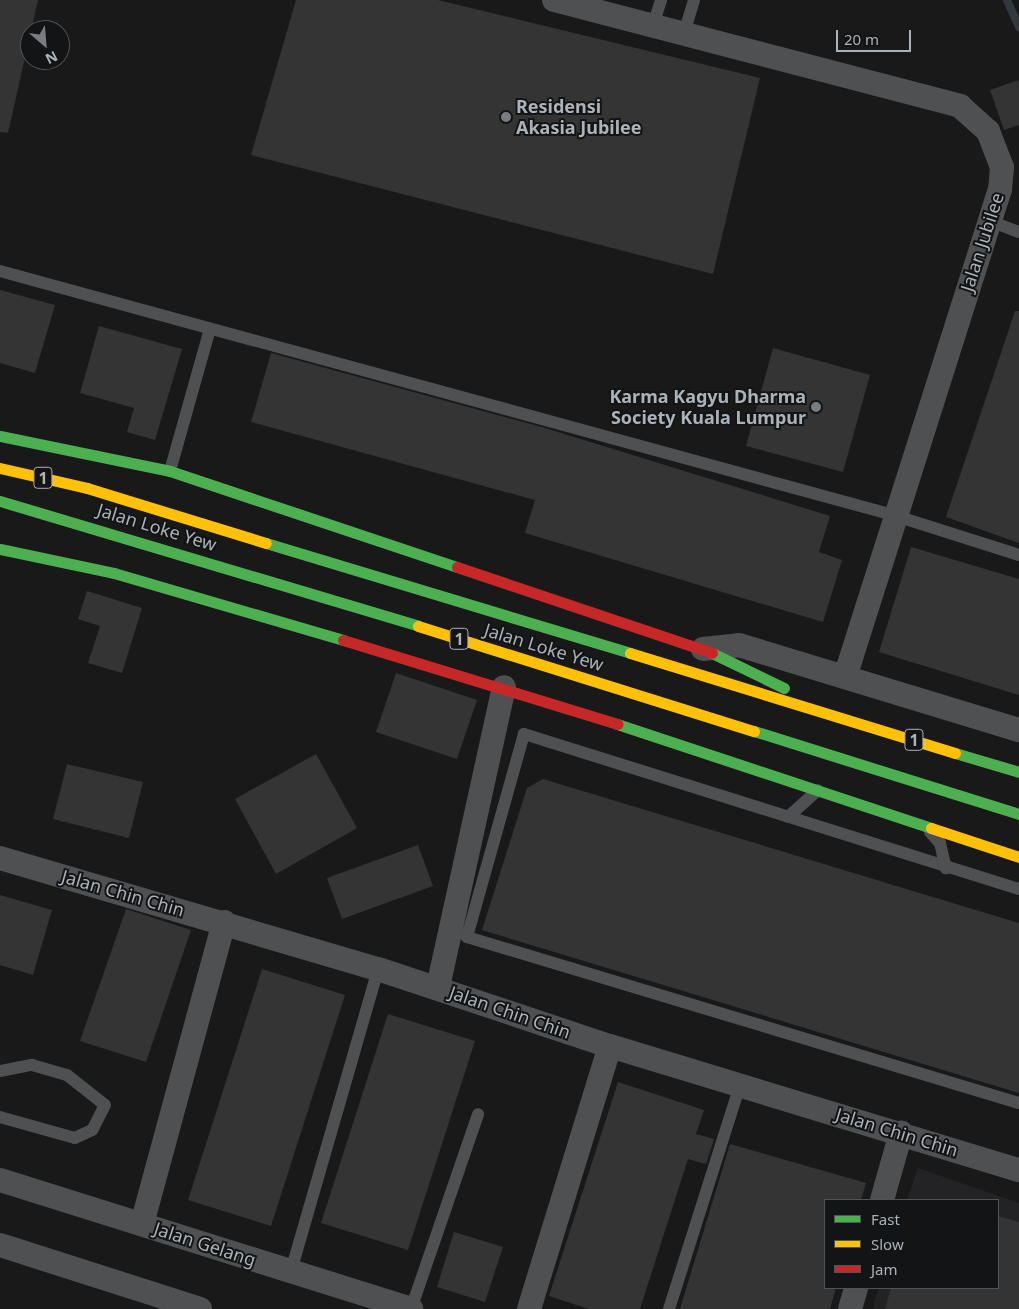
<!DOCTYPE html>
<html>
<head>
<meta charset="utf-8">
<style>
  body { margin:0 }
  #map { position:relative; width:1019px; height:1309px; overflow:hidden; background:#191919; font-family:"Noto Sans",sans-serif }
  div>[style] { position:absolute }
  .built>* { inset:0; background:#232325 }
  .stream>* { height:8px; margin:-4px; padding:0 4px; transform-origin:4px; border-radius:4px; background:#303a3e }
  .building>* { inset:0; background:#343434 }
  .lane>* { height:12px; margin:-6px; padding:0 6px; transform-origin:6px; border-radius:6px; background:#4e5052 }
  .street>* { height:24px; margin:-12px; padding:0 12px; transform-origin:12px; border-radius:12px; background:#4e5052 }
  .fast>* { height:11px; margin:-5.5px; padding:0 5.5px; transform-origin:5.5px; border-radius:5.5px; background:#4caf50 }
  .slow>* { height:11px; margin:-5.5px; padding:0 5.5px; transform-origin:5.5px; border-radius:5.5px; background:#ffc107 }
  .jam>* { height:11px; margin:-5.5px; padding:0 5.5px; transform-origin:5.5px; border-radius:5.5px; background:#c62828 }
  .dots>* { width:14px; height:14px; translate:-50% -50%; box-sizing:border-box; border:2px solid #131415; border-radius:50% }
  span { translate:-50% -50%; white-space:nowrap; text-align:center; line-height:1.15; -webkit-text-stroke:4px #131415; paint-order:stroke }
  .shield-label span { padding:1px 4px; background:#131415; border:1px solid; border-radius:4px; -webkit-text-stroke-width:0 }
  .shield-label { font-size:16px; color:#acb2b9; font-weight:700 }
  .poi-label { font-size:18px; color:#acb2b9; font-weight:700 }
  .left { translate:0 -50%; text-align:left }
  .right { translate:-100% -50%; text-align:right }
  .street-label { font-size:18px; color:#acb2b9 }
  .legend { position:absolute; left:824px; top:1199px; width:175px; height:90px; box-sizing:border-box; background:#131415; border:1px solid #505357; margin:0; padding:6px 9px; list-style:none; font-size:15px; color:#acb2b9 }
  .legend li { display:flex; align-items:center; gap:10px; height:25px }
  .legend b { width:25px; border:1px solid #505357 }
  .north { position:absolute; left:20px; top:20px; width:50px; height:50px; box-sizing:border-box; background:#131415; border:1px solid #505357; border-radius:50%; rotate:153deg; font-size:14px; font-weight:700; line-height:20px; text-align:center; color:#acb2b9 }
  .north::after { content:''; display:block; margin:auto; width:18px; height:22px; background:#797c81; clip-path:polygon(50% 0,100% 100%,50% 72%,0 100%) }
  .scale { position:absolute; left:836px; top:30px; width:75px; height:22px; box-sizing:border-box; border:2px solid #acb2b9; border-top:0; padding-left:6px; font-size:15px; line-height:18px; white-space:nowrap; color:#acb2b9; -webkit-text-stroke:4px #131415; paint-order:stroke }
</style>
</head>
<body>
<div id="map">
  <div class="built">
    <div style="clip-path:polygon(918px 1168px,1019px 1203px,1019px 1309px,872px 1309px,879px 1288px,998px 1288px,998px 1200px,907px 1200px)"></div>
  </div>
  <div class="stream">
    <div style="left:1007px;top:0;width:30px;rotate:66deg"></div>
  </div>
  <div class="building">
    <div style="clip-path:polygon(0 0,38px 0,8px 133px,0 132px)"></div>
    <div style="clip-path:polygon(296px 0,438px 0,760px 78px,713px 274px,251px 155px)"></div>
    <div style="clip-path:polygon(1019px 80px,1019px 125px,1004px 130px,990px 90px)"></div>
    <div style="clip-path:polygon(0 290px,55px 305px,35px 373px,0 363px)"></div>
    <div style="clip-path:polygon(1015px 311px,1019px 311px,1019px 543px,946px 517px)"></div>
    <div style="clip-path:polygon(99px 326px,182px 349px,155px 440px,127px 432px,134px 408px,80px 393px)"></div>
    <div style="clip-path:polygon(773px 348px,870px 375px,843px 472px,746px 446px)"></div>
    <div style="clip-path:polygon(271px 353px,545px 428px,830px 516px,819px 552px,842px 560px,823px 622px,525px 533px,535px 500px,251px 422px)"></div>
    <div style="clip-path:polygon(911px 547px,1019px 579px,1019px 695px,879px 652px)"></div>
    <div style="clip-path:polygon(87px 591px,142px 608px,122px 673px,88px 663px,100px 626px,78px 619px)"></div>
    <div style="clip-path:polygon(396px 673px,477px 700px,457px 759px,376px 732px)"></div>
    <div style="clip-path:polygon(316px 754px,357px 828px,276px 874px,235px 799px)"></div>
    <div style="clip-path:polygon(67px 764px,143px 782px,129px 838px,53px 819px)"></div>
    <div style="clip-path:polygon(543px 779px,1019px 923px,1019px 1093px,482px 930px,527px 788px)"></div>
    <div style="clip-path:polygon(418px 845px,433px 886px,342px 919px,327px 878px)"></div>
    <div style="clip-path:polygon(0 895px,52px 910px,33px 975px,0 965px)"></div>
    <div style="clip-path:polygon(126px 909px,191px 930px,146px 1062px,80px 1041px)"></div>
    <div style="clip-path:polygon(262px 969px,345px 995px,271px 1226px,188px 1200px)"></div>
    <div style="clip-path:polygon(388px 1014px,475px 1041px,408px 1250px,321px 1223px)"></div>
    <div style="clip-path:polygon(618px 1082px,704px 1110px,696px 1134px,714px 1139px,706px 1164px,688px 1159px,640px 1309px,589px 1309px,549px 1296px)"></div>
    <div style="clip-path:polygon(730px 1144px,866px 1183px,861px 1200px,825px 1200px,825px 1288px,836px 1288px,830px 1309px,680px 1309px)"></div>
    <div style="clip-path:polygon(998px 1216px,1019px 1222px,1019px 1309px,885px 1309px,891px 1288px,998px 1288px)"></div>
    <div style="clip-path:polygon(454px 1232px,503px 1247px,485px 1302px,437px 1287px)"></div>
  </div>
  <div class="lane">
    <div style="left:653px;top:25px;width:26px;rotate:-72deg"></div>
    <div style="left:684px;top:33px;width:34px;rotate:-73deg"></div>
    <div style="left:990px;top:221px;width:31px;rotate:21deg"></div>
    <div style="left:0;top:271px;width:926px;rotate:15.28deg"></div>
    <div style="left:893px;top:515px;width:132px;rotate:17.6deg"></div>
    <div style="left:170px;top:471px;width:148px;rotate:-74.3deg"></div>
    <div style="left:788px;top:817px;width:40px;rotate:-42deg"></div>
    <div style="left:930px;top:832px;width:15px;rotate:48deg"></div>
    <div style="left:940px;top:843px;width:26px;rotate:77deg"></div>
    <div style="left:1019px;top:889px;width:519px;rotate:-162.61deg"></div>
    <div style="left:524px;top:734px;width:211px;rotate:105.7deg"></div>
    <div style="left:467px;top:937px;width:576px;rotate:16.74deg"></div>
    <div style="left:0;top:1071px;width:33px;rotate:-11deg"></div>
    <div style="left:32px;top:1065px;width:36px;rotate:16deg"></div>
    <div style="left:67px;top:1075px;width:48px;rotate:38.3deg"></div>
    <div style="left:105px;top:1105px;width:28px;rotate:117deg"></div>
    <div style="left:92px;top:1130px;width:19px;rotate:155deg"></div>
    <div style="left:75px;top:1138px;width:78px;rotate:-164.4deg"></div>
    <div style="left:291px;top:1271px;width:314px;rotate:-73.9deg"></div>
    <div style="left:411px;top:1309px;width:206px;rotate:-71deg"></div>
    <div style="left:669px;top:1309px;width:235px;rotate:-72.4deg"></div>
  </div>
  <div class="street">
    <div style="left:554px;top:0;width:420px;rotate:14.6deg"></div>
    <div style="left:960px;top:106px;width:38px;rotate:42deg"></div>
    <div style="left:988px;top:131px;width:39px;rotate:69deg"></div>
    <div style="left:1002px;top:167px;width:22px;rotate:95deg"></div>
    <div style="left:1000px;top:189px;width:509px;rotate:107.62deg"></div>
    <div style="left:703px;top:649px;width:36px;rotate:-6deg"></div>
    <div style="left:739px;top:645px;width:293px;rotate:16.9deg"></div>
    <div style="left:0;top:858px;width:394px;rotate:16.4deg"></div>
    <div style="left:378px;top:969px;width:244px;rotate:18.4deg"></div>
    <div style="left:610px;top:1046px;width:427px;rotate:16.9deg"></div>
    <div style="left:438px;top:987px;width:307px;rotate:-77.6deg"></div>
    <div style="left:0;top:1180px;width:431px;rotate:17.4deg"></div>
    <div style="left:882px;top:1200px;width:70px;rotate:-74.2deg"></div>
    <div style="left:142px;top:1224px;width:313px;rotate:-74.8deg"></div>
    <div style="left:0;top:1245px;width:210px;rotate:17.7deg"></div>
    <div style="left:529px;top:1309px;width:275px;rotate:-72.9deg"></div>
    <div style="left:850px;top:1309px;width:22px;rotate:-74deg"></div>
  </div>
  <div class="fast">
    <div style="left:0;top:436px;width:174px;rotate:11.6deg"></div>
    <div style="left:170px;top:471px;width:303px;rotate:18.5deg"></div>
    <div style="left:0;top:501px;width:436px;rotate:16.6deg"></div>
    <div style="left:266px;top:543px;width:380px;rotate:16.8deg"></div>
    <div style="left:0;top:549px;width:116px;rotate:11.9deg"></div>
    <div style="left:114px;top:573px;width:239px;rotate:16.3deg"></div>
    <div style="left:712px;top:653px;width:80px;rotate:25.9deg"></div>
    <div style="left:617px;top:724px;width:331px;rotate:18.3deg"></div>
    <div style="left:754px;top:731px;width:278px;rotate:17.4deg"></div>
    <div style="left:955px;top:753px;width:67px;rotate:16.5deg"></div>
  </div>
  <div class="slow">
    <div style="left:0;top:468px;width:89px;rotate:12.9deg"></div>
    <div style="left:87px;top:488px;width:187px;rotate:17.1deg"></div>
    <div style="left:418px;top:626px;width:352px;rotate:17.4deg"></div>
    <div style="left:630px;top:653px;width:340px;rotate:17.1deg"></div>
    <div style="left:931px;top:828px;width:93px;rotate:18.2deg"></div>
  </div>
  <div class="jam">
    <div style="left:457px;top:567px;width:269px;rotate:18.6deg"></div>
    <div style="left:343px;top:640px;width:287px;rotate:17deg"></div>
  </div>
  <div class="dots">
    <div style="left:506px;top:117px;background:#797c81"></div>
    <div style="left:816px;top:407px;background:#797c81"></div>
  </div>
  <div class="shield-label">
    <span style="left:43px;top:478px">1</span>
    <span style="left:459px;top:639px">1</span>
    <span style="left:914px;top:740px">1</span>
  </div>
  <div class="poi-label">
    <span class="left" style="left:516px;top:117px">Residensi<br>Akasia Jubilee</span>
    <span class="right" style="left:806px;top:407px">Karma Kagyu Dharma<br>Society Kuala Lumpur</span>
  </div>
  <div class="street-label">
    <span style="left:982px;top:242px;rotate:-72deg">Jalan Jubilee</span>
    <span style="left:157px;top:527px;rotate:17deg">Jalan Loke Yew</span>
    <span style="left:544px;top:647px;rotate:17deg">Jalan Loke Yew</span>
    <span style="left:123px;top:893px;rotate:16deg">Jalan Chin Chin</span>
    <span style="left:510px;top:1012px;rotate:19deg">Jalan Chin Chin</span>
    <span style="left:897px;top:1132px;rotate:17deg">Jalan Chin Chin</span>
    <span style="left:205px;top:1244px;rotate:18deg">Jalan Gelang</span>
  </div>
  <ul class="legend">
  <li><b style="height:6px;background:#4caf50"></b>Fast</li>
  <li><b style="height:6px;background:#ffc107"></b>Slow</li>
  <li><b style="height:6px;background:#c62828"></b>Jam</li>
  </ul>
  <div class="north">N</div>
  <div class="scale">20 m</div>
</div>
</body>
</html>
